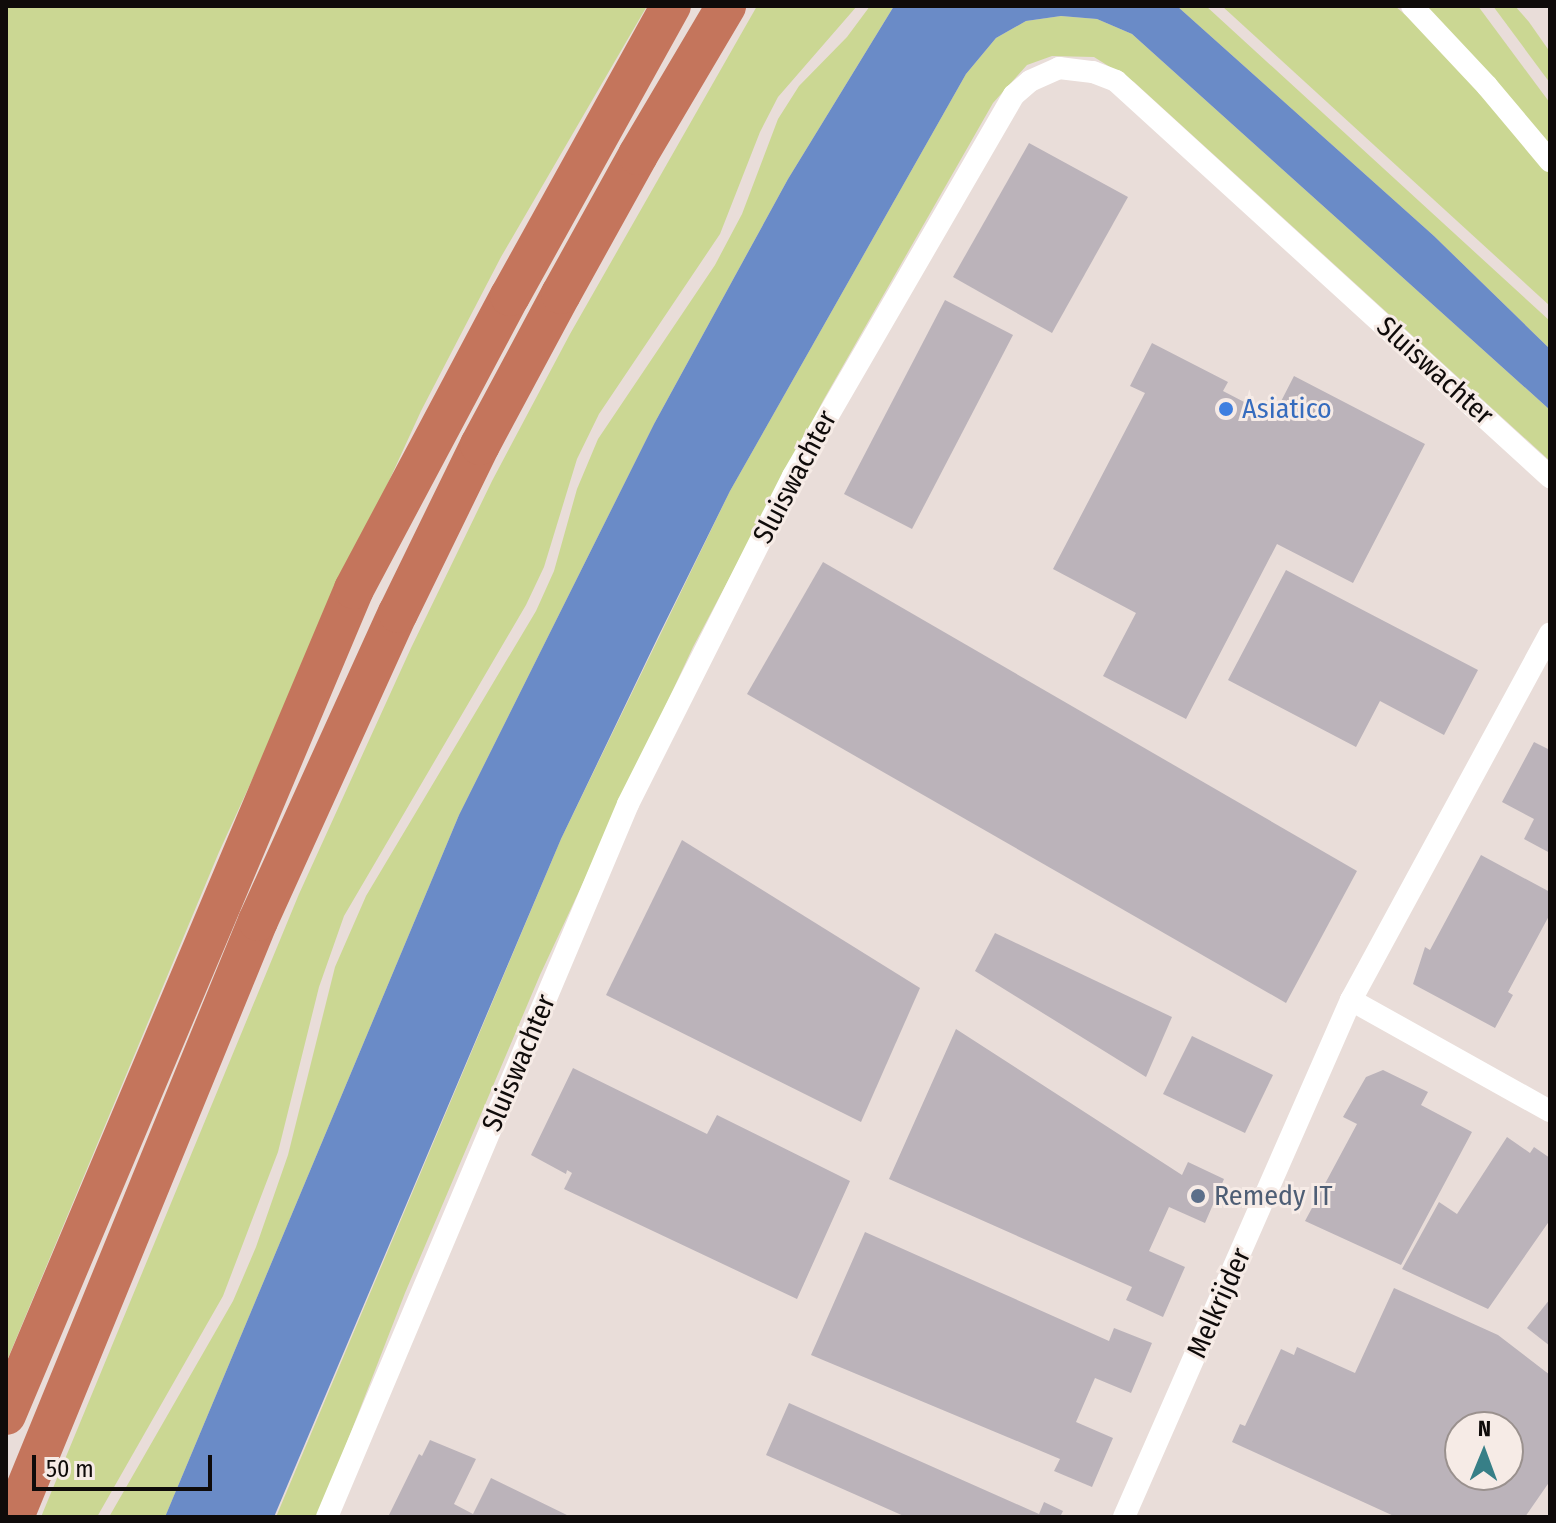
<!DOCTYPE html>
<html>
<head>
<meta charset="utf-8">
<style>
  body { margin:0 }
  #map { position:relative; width:1556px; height:1523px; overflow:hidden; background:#e9ddd9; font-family:"Fira Sans Condensed",sans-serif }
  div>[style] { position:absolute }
  .green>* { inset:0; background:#cbd793 }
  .water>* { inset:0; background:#6a8bc7 }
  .building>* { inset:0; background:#bbb3ba }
  .minor>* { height:22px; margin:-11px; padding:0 11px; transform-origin:11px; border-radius:11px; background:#fff }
  .motorway>* { height:40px; margin:-20px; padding:0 20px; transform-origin:20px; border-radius:20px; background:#c4755c }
  .dots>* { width:22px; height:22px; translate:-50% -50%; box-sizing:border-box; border:4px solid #f6ebe6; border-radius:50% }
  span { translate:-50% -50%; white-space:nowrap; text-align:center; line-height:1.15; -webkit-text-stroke:6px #f6ebe6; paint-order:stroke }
  .street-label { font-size:28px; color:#0f0b0a }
  .shop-label { font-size:28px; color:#366cbe }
  .left { translate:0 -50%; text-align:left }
  .service-label { font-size:28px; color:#4e5e75 }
  .frame { position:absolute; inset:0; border:8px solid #0f0b0a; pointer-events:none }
  .north { position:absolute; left:1444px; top:1411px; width:80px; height:80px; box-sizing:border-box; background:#f6ebe6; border:2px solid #9a918e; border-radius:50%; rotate:1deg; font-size:22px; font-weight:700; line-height:32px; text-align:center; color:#0f0b0a }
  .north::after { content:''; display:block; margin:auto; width:28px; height:36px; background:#377f87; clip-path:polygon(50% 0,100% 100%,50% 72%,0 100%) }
  .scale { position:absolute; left:32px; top:1455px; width:180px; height:36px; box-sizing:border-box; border:4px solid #0f0b0a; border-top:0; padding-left:10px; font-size:24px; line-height:28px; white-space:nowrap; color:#0f0b0a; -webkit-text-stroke:6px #f6ebe6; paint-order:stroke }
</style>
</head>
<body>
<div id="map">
  <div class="green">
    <div style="clip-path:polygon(6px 6px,647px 6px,501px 257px,421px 411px,219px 852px,6px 1363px)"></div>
    <div style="clip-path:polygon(757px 6px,857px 6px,778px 97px,760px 132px,720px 234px,599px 414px,577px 459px,544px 567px,526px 605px,344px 916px,319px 987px,278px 1152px,223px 1296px,97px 1517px,41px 1517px,299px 894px,411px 648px,492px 481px,570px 334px)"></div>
    <div style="clip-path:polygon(870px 6px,894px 6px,788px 179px,654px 424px,459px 815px,165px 1517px,109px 1517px,233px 1301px,256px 1247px,288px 1155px,335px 967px,366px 896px,536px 611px,554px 571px,577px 489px,598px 439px,715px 265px,742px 214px,778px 119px,799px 86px,847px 37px)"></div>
    <div style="clip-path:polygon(1177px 6px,1206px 6px,1550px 321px,1550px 349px,1434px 236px)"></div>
    <div style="clip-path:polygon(1222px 6px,1395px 6px,1416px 24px,1502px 115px,1550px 173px,1550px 306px)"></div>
    <div style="clip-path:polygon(1424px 6px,1478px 6px,1550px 103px,1550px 146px)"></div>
    <div style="clip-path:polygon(1493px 6px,1515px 6px,1529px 22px,1550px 52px,1550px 83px)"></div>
    <div style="clip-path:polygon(1061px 16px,1097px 19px,1132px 34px,1550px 410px,1550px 461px,1134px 82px,1094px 57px,1052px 56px,1027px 65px,993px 103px,824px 399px,693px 647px,540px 975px,405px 1293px,318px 1517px,276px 1517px,561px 839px,730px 491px,966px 74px,996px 38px,1026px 21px)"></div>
  </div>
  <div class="water">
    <div style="clip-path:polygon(894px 6px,1177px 6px,1434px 236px,1550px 349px,1550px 410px,1132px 34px,1097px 19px,1061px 16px,1026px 21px,996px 38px,966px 74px,730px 491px,658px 637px,561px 839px,274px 1517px,165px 1517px,459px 815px,654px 424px,788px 179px)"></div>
  </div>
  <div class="building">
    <div style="clip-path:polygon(1029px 143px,1128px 197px,1052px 333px,953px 277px)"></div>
    <div style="clip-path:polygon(945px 300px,1013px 335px,912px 529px,844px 494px)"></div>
    <div style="clip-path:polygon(1152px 343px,1228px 382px,1223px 391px,1273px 417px,1294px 376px,1425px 444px,1353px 583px,1277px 544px,1186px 719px,1103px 676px,1136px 613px,1053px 569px,1145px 393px,1130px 386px)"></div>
    <div style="clip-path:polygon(823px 562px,1357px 871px,1286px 1003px,747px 694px)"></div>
    <div style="clip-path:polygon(1286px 570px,1478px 670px,1444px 735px,1380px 701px,1356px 747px,1228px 680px)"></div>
    <div style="clip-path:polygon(1534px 742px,1550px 750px,1550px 853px,1524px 839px,1534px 819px,1502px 802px)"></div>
    <div style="clip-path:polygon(682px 840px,920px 988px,861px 1122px,606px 995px)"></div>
    <div style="clip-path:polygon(1481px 855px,1550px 892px,1550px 914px,1508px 992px,1513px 995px,1495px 1028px,1413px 984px,1425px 947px,1430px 950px)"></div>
    <div style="clip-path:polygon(995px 933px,1172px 1017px,1146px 1077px,975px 971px)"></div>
    <div style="clip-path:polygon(956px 1029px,1182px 1175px,1188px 1162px,1224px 1179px,1205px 1223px,1169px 1207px,1149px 1251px,1185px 1267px,1163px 1317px,1126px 1300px,1132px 1287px,889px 1179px)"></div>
    <div style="clip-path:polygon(1192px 1036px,1273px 1075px,1245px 1133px,1163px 1094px)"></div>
    <div style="clip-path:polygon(573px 1068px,707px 1134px,717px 1115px,850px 1181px,797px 1299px,564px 1189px,572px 1173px,567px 1170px,566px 1174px,531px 1155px)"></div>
    <div style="clip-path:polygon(1383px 1070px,1428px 1092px,1421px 1105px,1472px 1132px,1401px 1265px,1305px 1221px,1357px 1124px,1343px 1117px,1366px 1077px)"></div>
    <div style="clip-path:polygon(1507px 1137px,1530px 1153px,1534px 1147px,1550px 1158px,1550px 1220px,1488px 1309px,1402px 1269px,1439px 1202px,1457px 1214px)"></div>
    <div style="clip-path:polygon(865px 1232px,1109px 1341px,1114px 1328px,1152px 1343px,1131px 1393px,1095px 1378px,1076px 1422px,1113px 1438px,1092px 1487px,1054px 1471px,1060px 1459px,811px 1355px)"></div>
    <div style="clip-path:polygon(evenodd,1394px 1288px,1498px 1335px,1550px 1375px,1550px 1481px,1525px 1517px,1396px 1517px,1232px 1442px,1240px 1424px,1245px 1426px,1281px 1349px,1294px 1355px,1297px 1347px,1355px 1373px,1394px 1288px,1460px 1427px,1508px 1427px,1508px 1475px,1460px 1475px,1460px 1427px)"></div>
    <div style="clip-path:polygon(1550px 1299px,1550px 1346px,1527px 1328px)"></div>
    <div style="clip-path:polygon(789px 1403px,1039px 1514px,1044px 1502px,1063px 1511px,1060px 1517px,906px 1517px,766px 1455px)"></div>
    <div style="clip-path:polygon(430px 1440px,476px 1459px,454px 1504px,473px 1514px,491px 1478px,571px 1517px,388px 1517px,419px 1454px,422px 1456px)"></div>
  </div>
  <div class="minor">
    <div style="left:1412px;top:6px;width:110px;rotate:46.8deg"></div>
    <div style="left:1487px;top:86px;width:98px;rotate:50deg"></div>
    <div style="left:1351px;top:1000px;width:228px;rotate:29.2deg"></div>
    <div style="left:327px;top:1517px;width:774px;rotate:-67.11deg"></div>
    <div style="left:628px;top:804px;width:367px;rotate:-63.3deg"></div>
    <div style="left:793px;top:476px;width:440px;rotate:-59.9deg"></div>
    <div style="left:1014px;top:95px;width:21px;rotate:-41deg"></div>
    <div style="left:1030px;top:81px;width:32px;rotate:-24deg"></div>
    <div style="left:1059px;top:68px;width:34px;rotate:7deg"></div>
    <div style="left:1093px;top:72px;width:25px;rotate:21deg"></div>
    <div style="left:1116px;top:81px;width:588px;rotate:42.38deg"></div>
    <div style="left:1124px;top:1517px;width:565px;rotate:-66.3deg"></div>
    <div style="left:1351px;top:1000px;width:417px;rotate:-61.5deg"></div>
  </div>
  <div class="motorway">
    <div style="left:6px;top:1415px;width:896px;rotate:-67.15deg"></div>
    <div style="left:354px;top:589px;width:332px;rotate:-62deg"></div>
    <div style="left:510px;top:296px;width:332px;rotate:-61deg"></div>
    <div style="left:14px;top:1517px;width:644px;rotate:-67.74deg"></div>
    <div style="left:258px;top:921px;width:338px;rotate:-65.6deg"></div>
    <div style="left:398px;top:613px;width:187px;rotate:-64deg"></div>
    <div style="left:480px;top:445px;width:171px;rotate:-61.8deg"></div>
    <div style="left:561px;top:294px;width:159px;rotate:-61deg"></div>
    <div style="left:638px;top:155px;width:173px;rotate:-59.4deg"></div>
  </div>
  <div class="dots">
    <div style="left:1226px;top:409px;background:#3f7fe0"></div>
    <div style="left:1198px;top:1196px;background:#5c6f8a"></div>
  </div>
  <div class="street-label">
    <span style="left:1435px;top:371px;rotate:42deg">Sluiswachter</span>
    <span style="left:795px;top:477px;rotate:-62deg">Sluiswachter</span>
    <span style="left:519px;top:1063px;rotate:-67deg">Sluiswachter</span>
    <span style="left:1219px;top:1303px;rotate:-66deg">Melkrijder</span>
  </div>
  <div class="shop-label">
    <span class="left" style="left:1242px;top:409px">Asiatico</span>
  </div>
  <div class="service-label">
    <span class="left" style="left:1214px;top:1196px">Remedy IT</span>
  </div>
  <div class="frame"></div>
  <div class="north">N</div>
  <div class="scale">50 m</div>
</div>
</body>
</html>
